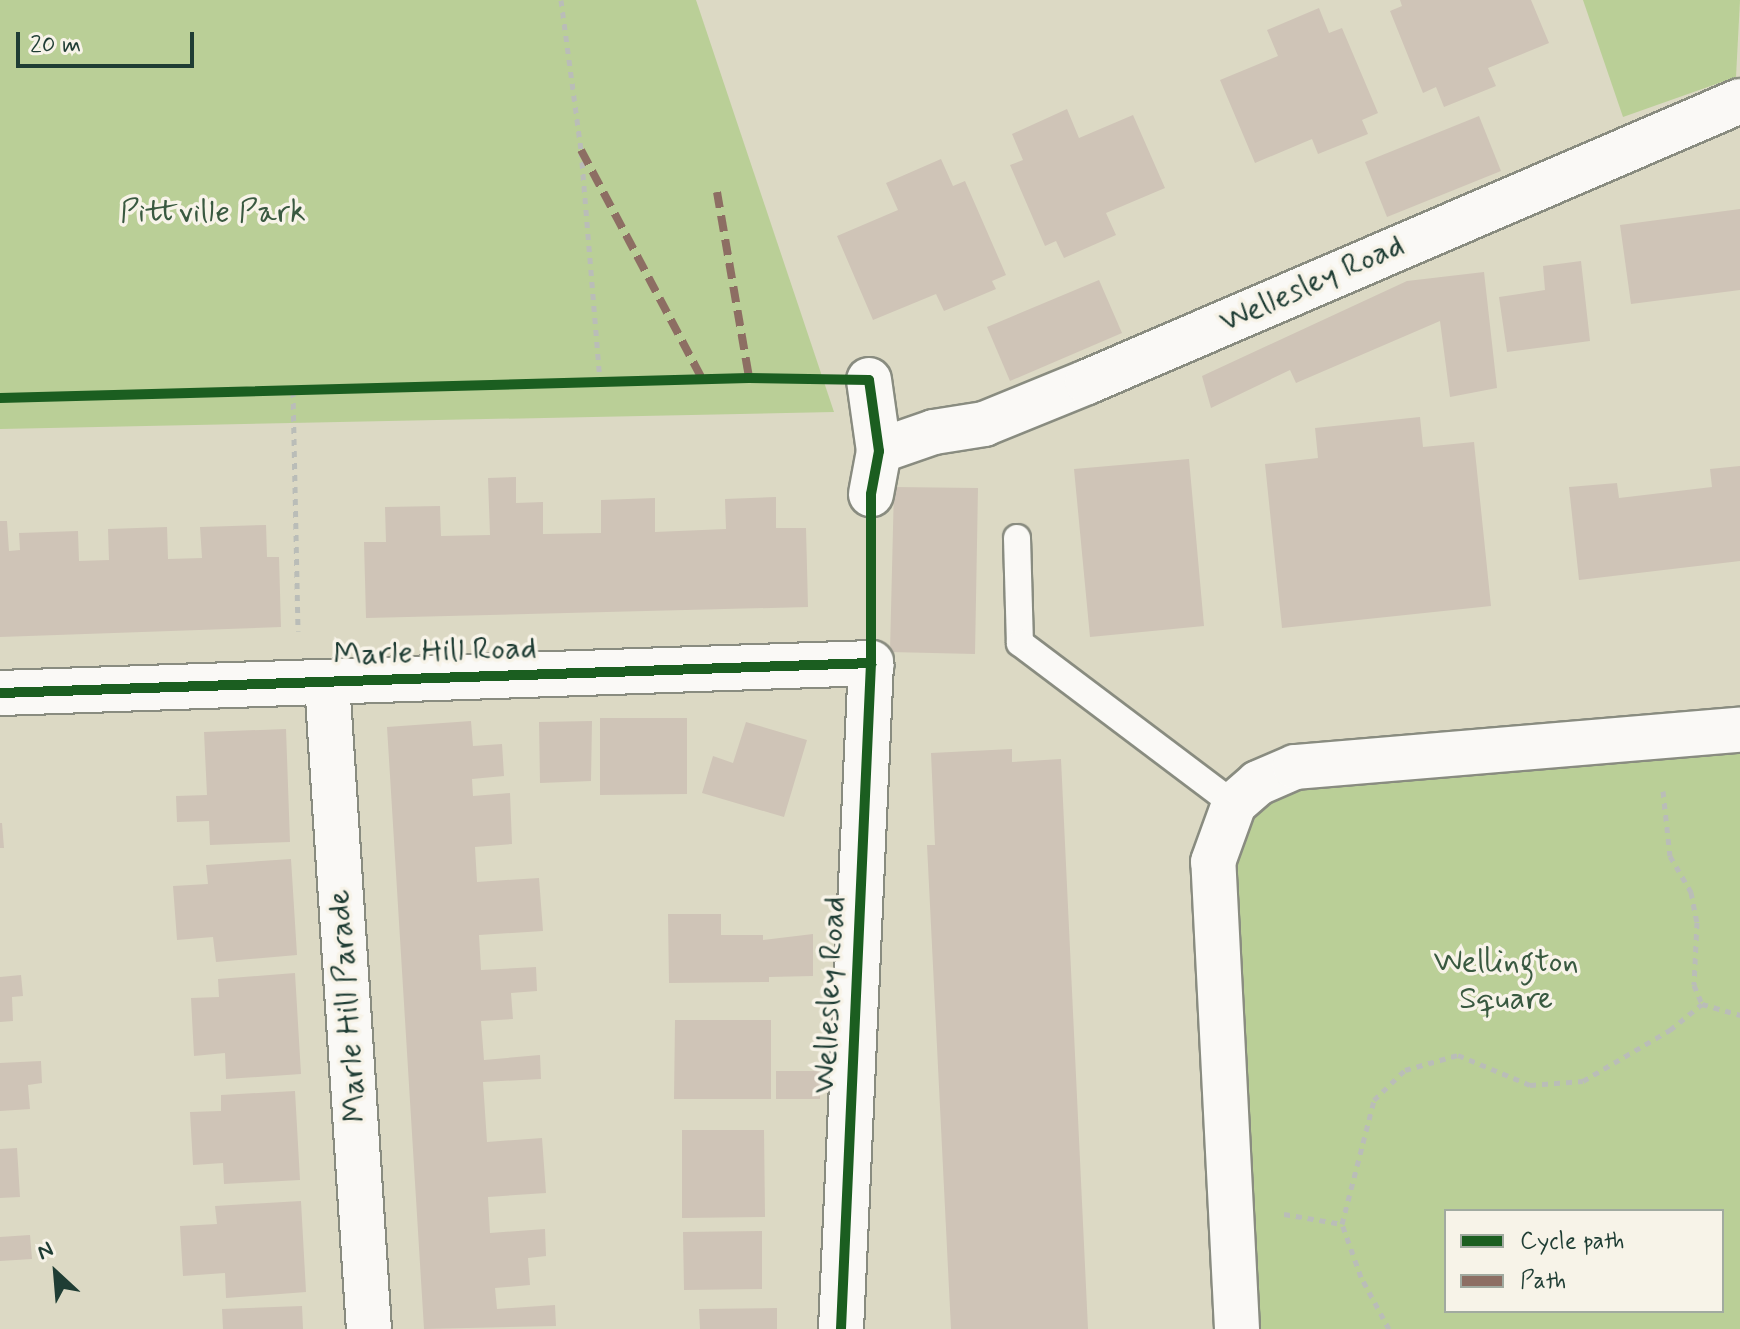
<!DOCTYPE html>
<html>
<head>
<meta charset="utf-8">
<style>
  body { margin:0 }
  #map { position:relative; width:1740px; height:1329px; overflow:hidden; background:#dcd9c4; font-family:Mynerve,sans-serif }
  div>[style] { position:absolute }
  .green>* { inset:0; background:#bacf97 }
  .building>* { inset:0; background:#cfc4b7 }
  .path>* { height:5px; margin-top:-2.5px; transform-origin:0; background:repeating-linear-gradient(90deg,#babdb8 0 6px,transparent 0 12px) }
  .roads { filter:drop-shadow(2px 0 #898c80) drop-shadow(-2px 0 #898c80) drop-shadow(0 2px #898c80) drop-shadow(0 -2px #898c80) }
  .lane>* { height:26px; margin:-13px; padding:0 13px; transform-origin:13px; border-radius:13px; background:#faf9f6 }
  .street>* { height:44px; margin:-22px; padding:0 22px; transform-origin:22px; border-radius:22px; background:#faf9f6 }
  .quiet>* { height:8px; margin-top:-4px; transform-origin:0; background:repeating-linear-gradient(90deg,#8d6e63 0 16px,transparent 0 24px) }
  .cycleway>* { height:10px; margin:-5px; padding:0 5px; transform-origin:5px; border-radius:5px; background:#1b5e20 }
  span { translate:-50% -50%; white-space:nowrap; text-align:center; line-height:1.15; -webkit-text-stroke:7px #f7f3e8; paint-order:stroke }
  .park-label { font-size:32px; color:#395940 }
  .street-label { font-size:32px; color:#1f3d34 }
  .legend { position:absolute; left:1444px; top:1209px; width:280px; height:104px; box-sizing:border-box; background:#f7f3e8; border:2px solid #a1aaa0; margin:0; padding:10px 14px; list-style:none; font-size:24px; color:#1f3d34 }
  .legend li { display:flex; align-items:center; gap:16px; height:40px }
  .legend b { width:40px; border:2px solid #a1aaa0 }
  .north { position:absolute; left:16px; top:1233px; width:80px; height:80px; -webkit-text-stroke:6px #f7f3e8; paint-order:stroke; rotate:334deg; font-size:22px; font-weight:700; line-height:32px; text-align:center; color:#1f3d34 }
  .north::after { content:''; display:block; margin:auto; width:28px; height:36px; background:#1f3d34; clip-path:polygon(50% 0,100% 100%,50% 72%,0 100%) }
  .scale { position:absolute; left:16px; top:32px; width:178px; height:36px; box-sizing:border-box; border:4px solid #1f3d34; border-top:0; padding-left:10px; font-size:24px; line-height:28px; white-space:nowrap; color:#1f3d34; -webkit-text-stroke:6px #f7f3e8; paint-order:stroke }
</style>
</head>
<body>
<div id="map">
  <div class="green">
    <div style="clip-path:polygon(0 0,696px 0,834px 412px,0 429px)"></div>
    <div style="clip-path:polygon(1583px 0,1740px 0,1736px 77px,1623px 117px)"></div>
    <div style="clip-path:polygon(evenodd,1740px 730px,1740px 1329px,1237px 1329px,1223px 826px,1258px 783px,1740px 730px,1446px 1211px,1722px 1211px,1722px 1311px,1446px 1311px,1446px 1211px)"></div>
  </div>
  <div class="building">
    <div style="clip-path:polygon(1400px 0,1531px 0,1549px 43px,1488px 68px,1496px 86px,1444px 107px,1436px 87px,1423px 93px,1390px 11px,1402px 6px)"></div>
    <div style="clip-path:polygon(1319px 8px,1329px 33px,1342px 28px,1378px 113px,1362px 120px,1368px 134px,1318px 154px,1312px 139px,1255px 163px,1220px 80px,1278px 56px,1267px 30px)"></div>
    <div style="clip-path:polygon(1067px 109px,1079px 138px,1133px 115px,1165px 188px,1106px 213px,1116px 235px,1064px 258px,1056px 241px,1045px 246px,1010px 165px,1023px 160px,1012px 134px)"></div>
    <div style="clip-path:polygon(1479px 116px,1501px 171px,1387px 217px,1365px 162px)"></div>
    <div style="clip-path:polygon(941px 159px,953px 186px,965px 181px,1006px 275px,992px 281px,996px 289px,944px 311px,936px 294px,873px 320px,837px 236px,898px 210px,886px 183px)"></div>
    <div style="clip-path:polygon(1740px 209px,1740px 290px,1631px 304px,1620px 225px)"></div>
    <div style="clip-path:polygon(1581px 261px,1590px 341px,1507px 352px,1499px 297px,1545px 290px,1543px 266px)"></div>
    <div style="clip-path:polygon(1484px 272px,1497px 388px,1450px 397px,1440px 321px,1296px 383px,1290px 370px,1211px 408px,1202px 376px,1407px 281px)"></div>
    <div style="clip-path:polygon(1099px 280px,1122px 333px,1010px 381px,987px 327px)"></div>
    <div style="clip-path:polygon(1420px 417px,1423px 447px,1474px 442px,1491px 606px,1282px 628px,1265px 464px,1318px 458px,1315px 428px)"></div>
    <div style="clip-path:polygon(1189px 459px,1204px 626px,1090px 637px,1074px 469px)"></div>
    <div style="clip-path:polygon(1740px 466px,1740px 561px,1579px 580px,1569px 487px,1617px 483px,1619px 498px,1712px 487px,1710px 469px)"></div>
    <div style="clip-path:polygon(516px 477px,516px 503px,543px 502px,543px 534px,601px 533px,601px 500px,655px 498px,655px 532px,726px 529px,725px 499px,776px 497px,776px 528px,806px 528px,808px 607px,366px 618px,364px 542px,386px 542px,385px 507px,440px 506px,441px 536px,490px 535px,488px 478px)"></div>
    <div style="clip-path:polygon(894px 487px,978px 488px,975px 654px,890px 652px)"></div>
    <div style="clip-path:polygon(0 521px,7px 521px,9px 551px,20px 550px,19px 533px,78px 531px,79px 561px,109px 560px,108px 529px,167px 527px,168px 559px,202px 558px,200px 527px,266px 525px,267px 557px,279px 557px,281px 627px,0 637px)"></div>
    <div style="clip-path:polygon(600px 718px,687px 718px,687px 794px,600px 795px)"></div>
    <div style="clip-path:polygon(471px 721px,473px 746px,502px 744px,504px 776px,472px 779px,473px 796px,510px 793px,512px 844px,475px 847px,477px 882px,539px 878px,543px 931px,479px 935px,481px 970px,536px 967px,537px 991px,511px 993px,513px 1019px,481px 1021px,484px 1060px,540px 1055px,541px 1079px,483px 1082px,487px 1142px,542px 1138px,546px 1193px,488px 1197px,490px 1233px,545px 1229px,546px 1256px,528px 1258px,530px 1285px,495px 1288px,497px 1309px,555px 1305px,556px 1326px,424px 1329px,387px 727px)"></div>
    <div style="clip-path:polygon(592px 721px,591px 781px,540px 783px,539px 722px)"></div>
    <div style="clip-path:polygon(746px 722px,807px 740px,784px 817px,702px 793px,713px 756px,733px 763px)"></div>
    <div style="clip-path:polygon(286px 729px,290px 842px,210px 845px,209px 821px,177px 822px,176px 796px,207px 795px,204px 732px)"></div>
    <div style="clip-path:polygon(1012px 749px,1012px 762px,1061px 759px,1088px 1329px,951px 1329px,927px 845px,935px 845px,931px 753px)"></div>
    <div style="clip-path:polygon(0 823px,2px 823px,4px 848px,0 848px)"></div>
    <div style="clip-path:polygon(291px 859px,297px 955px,216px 962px,213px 937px,177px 940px,173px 886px,208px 884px,206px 865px)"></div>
    <div style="clip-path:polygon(668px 914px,721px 914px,721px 935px,763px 935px,763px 940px,813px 934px,813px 976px,769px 977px,769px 982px,669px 983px)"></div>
    <div style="clip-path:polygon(295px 973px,301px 1074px,226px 1079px,225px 1053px,194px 1056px,191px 998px,219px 997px,218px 979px)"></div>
    <div style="clip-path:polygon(21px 975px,23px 996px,12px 997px,13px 1021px,0 1022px,0 977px)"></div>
    <div style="clip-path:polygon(675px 1020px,771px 1020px,771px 1099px,674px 1099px)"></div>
    <div style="clip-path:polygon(41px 1061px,42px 1083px,28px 1085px,30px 1109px,0 1111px,0 1063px)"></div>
    <div style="clip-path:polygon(776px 1071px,821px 1071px,820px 1099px,776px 1099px)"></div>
    <div style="clip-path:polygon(295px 1091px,300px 1180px,224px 1184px,223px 1163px,193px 1165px,190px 1112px,221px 1111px,221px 1095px)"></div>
    <div style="clip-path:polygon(682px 1130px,764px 1130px,765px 1217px,682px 1218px)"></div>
    <div style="clip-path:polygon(17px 1148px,20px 1197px,0 1198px,0 1149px)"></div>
    <div style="clip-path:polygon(301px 1201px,306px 1292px,226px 1298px,225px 1273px,183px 1276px,180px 1226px,217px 1224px,215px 1206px)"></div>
    <div style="clip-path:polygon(762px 1231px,762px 1289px,684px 1290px,683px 1232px)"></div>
    <div style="clip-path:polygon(30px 1235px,32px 1259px,0 1261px,0 1237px)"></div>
    <div style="clip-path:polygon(302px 1306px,303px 1329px,223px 1329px,222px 1309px)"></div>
    <div style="clip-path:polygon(777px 1308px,777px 1329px,700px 1329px,699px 1309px)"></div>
  </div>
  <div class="path">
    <div style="left:561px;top:0;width:151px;rotate:82.4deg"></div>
    <div style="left:581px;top:150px;width:234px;rotate:85.3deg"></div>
    <div style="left:293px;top:391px;width:240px;rotate:88.8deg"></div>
    <div style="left:871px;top:610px;width:66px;rotate:-90deg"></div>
    <div style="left:1663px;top:791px;width:65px;rotate:83.9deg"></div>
    <div style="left:1670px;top:856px;width:42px;rotate:59.7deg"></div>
    <div style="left:1691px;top:892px;width:31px;rotate:79deg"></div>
    <div style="left:1697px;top:922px;width:63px;rotate:92.7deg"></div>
    <div style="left:1694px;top:985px;width:21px;rotate:67deg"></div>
    <div style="left:1284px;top:1214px;width:59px;rotate:9.8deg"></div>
    <div style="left:1389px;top:1329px;width:59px;rotate:-118.3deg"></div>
    <div style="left:1361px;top:1277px;width:56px;rotate:-109.7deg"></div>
    <div style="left:1342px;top:1224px;width:128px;rotate:-75.5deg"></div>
    <div style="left:1374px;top:1100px;width:43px;rotate:-44.1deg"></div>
    <div style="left:1405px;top:1070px;width:55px;rotate:-15.8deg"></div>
    <div style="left:1458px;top:1055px;width:78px;rotate:22.6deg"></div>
    <div style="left:1530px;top:1085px;width:53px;rotate:-4.3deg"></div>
    <div style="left:1583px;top:1081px;width:101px;rotate:-30.4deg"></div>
    <div style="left:1670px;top:1030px;width:41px;rotate:-39.1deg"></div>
    <div style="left:1702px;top:1004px;width:40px;rotate:16deg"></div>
  </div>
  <div class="roads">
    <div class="lane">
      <div style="left:1017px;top:538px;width:105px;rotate:88.4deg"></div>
      <div style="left:1020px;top:643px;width:268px;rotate:37deg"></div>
    </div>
    <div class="street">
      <div style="left:869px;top:380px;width:72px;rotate:82deg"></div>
      <div style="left:879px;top:451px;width:44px;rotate:100.5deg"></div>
      <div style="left:879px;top:451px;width:58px;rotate:-19.1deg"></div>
      <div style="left:934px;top:432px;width:51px;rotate:-9.1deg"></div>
      <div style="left:984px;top:424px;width:111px;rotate:-22.2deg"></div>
      <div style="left:1087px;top:382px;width:711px;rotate:-23.28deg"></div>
      <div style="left:327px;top:682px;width:648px;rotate:86.29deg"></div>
      <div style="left:0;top:693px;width:872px;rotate:-1.97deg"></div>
      <div style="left:871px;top:663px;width:667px;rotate:92.58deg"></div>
      <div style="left:1237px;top:1329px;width:468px;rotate:-92.9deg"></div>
      <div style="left:1213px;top:862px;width:62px;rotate:-70.1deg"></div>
      <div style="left:1234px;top:804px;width:32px;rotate:-41deg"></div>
      <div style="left:1258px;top:783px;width:40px;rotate:-23.4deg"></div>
      <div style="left:1295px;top:767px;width:447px;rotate:-4.8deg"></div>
    </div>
  </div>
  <div class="quiet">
    <div style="left:581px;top:150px;width:260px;rotate:62.1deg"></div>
    <div style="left:717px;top:192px;width:189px;rotate:80.2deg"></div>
  </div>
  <div class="cycleway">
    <div style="left:0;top:398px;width:749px;rotate:-1.53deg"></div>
    <div style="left:749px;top:378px;width:120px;rotate:1deg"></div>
    <div style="left:869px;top:380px;width:72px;rotate:82deg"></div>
    <div style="left:879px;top:451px;width:44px;rotate:100.5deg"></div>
    <div style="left:871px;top:494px;width:169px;rotate:90deg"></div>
    <div style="left:871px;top:663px;width:667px;rotate:92.58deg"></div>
    <div style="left:0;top:693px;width:872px;rotate:-1.97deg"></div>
  </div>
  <div class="park-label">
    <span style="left:213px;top:212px">Pittville Park</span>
    <span style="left:1506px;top:981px">Wellington<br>Square</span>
  </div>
  <div class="street-label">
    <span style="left:1312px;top:284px;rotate:-24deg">Wellesley Road</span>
    <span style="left:435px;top:652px;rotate:-2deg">Marle Hill Road</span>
    <span style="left:830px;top:995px;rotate:-87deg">Wellesley Road</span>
    <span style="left:348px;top:1006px;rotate:-94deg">Marle Hill Parade</span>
  </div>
  <ul class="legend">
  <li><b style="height:10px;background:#1b5e20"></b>Cycle path</li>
  <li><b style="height:10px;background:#8d6e63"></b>Path</li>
  </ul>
  <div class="north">N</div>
  <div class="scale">20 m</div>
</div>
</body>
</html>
